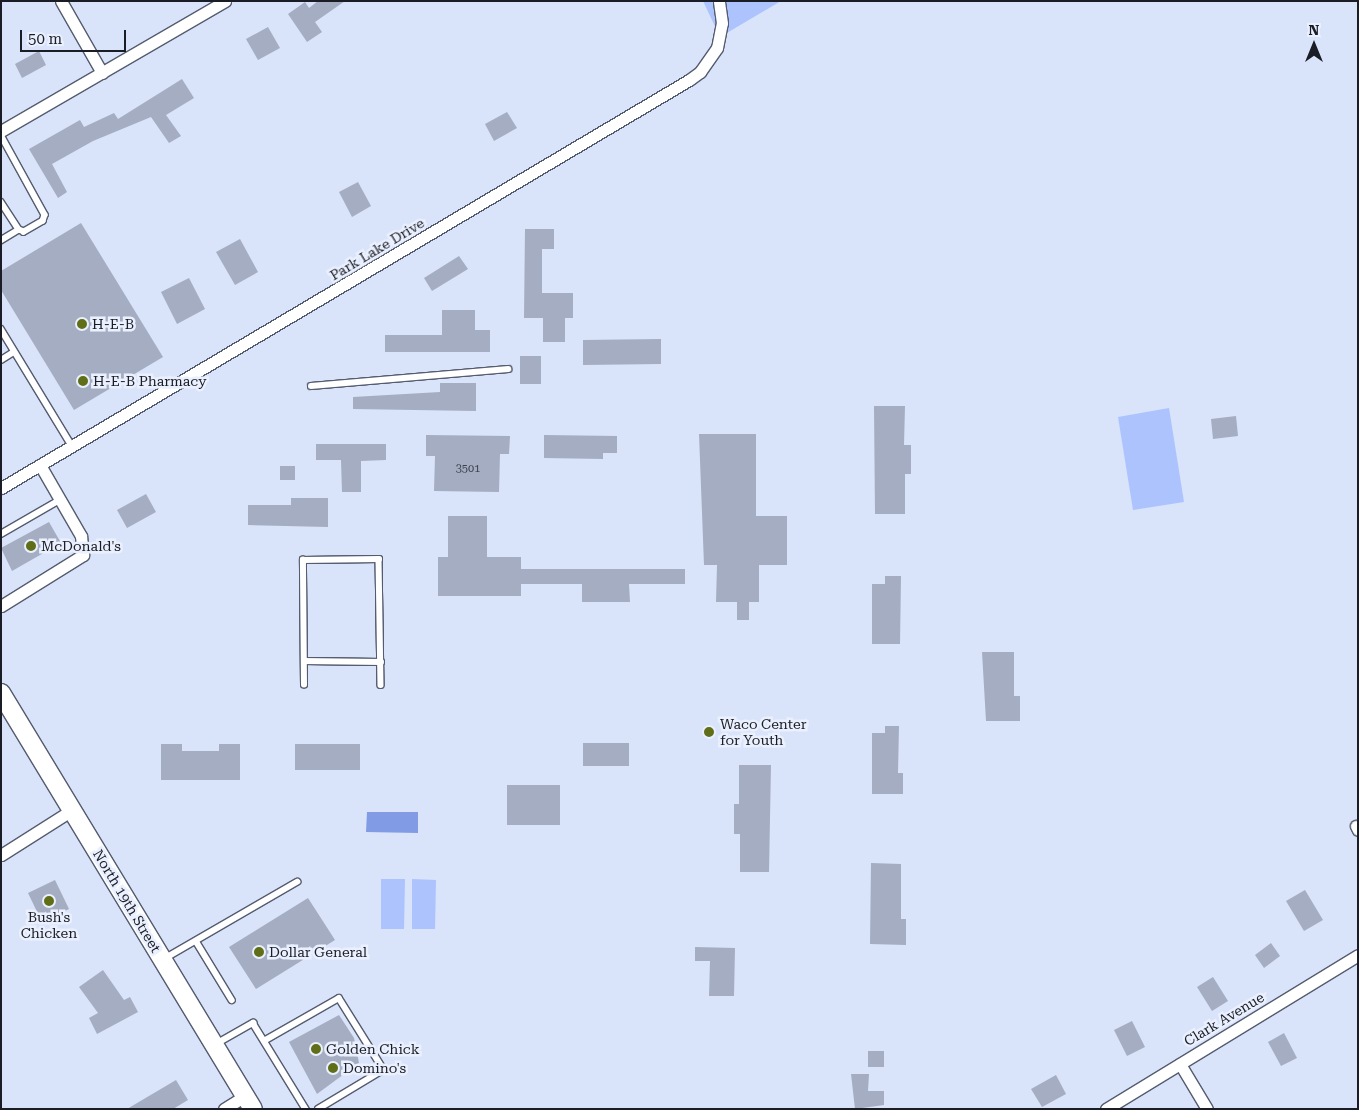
<!DOCTYPE html>
<html>
<head>
<meta charset="utf-8">
<style>
  body { margin:0 }
  #map { position:relative; width:1359px; height:1110px; overflow:hidden; background:#d9e3f9; font-family:"Roboto Serif",serif }
  div>[style] { position:absolute }
  .green>* { inset:0; background:#acc3fd }
  .water>* { inset:0; background:#819ce5 }
  .building>* { inset:0; background:#a4adc2 }
  .roads { filter:drop-shadow(1px 0 #545c6f) drop-shadow(-1px 0 #545c6f) drop-shadow(0 1px #545c6f) drop-shadow(0 -1px #545c6f) }
  .lane>* { height:5.5px; margin:-2.75px; padding:0 2.75px; transform-origin:2.75px; border-radius:2.75px; background:#fff }
  .street>* { height:11px; margin:-5.5px; padding:0 5.5px; transform-origin:5.5px; border-radius:5.5px; background:#fff }
  .primary>* { height:18px; margin:-9px; padding:0 9px; transform-origin:9px; border-radius:9px; background:#fff }
  .dots>* { width:14px; height:14px; translate:-50% -50%; box-sizing:border-box; border:2px solid #eaf0fe; border-radius:50% }
  span { translate:-50% -50%; white-space:nowrap; text-align:center; line-height:1.15; -webkit-text-stroke:5px #eaf0fe; paint-order:stroke }
  .number-label { font-size:11px; color:#3c414c }
  .number-label span { -webkit-text-stroke-width:0 }
  .street-label { font-size:14px; color:#1a1d25 }
  .poi-label { font-size:14px; color:#1a1d25 }
  .left { translate:0 -50%; text-align:left }
  .frame { position:absolute; inset:0; border:2px solid #1a1d25; pointer-events:none }
  .north { position:absolute; left:1289px; top:20px; width:50px; height:50px; -webkit-text-stroke:4px #eaf0fe; paint-order:stroke; rotate:0deg; font-size:14px; font-weight:700; line-height:20px; text-align:center; color:#1a1d25 }
  .north::after { content:''; display:block; margin:auto; width:18px; height:22px; background:#1a1d25; clip-path:polygon(50% 0,100% 100%,50% 72%,0 100%) }
  .scale { position:absolute; left:20px; top:30px; width:106px; height:22px; box-sizing:border-box; border:2px solid #1a1d25; border-top:0; padding-left:6px; font-size:15px; line-height:18px; white-space:nowrap; color:#1a1d25; -webkit-text-stroke:4px #eaf0fe; paint-order:stroke }
</style>
</head>
<body>
<div id="map">
  <div class="green">
    <div style="clip-path:polygon(703px 1px,781px 1px,720px 37px)"></div>
    <div style="clip-path:polygon(1169px 408px,1184px 502px,1133px 510px,1118px 417px)"></div>
    <div style="clip-path:polygon(381px 879px,405px 879px,404px 929px,381px 929px)"></div>
    <div style="clip-path:polygon(412px 879px,436px 880px,435px 929px,412px 929px)"></div>
  </div>
  <div class="water">
    <div style="clip-path:polygon(367px 812px,418px 812px,418px 833px,366px 832px)"></div>
  </div>
  <div class="building">
    <div style="clip-path:polygon(318px 1px,345px 1px,315px 22px,322px 32px,307px 42px,288px 14px,305px 2px,309px 8px)"></div>
    <div style="clip-path:polygon(268px 27px,280px 48px,258px 60px,246px 39px)"></div>
    <div style="clip-path:polygon(39px 51px,46px 65px,22px 78px,15px 64px)"></div>
    <div style="clip-path:polygon(182px 79px,194px 98px,166px 115px,181px 136px,169px 143px,151px 117px,93px 141px,52px 164px,67px 192px,58px 198px,29px 149px,80px 120px,84px 127px,114px 113px,118px 119px)"></div>
    <div style="clip-path:polygon(507px 112px,517px 128px,494px 141px,485px 124px)"></div>
    <div style="clip-path:polygon(358px 182px,371px 206px,352px 217px,339px 192px)"></div>
    <div style="clip-path:polygon(81px 223px,163px 357px,74px 410px,1px 290px,1px 271px)"></div>
    <div style="clip-path:polygon(525px 229px,554px 229px,554px 249px,542px 249px,542px 293px,573px 293px,573px 318px,565px 318px,565px 342px,543px 342px,543px 318px,524px 318px)"></div>
    <div style="clip-path:polygon(240px 239px,258px 272px,235px 285px,216px 252px)"></div>
    <div style="clip-path:polygon(459px 256px,468px 269px,432px 291px,424px 278px)"></div>
    <div style="clip-path:polygon(189px 278px,205px 309px,177px 324px,161px 292px)"></div>
    <div style="clip-path:polygon(442px 310px,475px 310px,475px 330px,490px 330px,490px 352px,385px 352px,385px 335px,442px 335px)"></div>
    <div style="clip-path:polygon(661px 339px,661px 364px,583px 365px,583px 340px)"></div>
    <div style="clip-path:polygon(520px 356px,541px 356px,541px 384px,520px 384px)"></div>
    <div style="clip-path:polygon(440px 383px,476px 383px,476px 411px,353px 409px,353px 397px,440px 392px)"></div>
    <div style="clip-path:polygon(874px 406px,905px 406px,904px 445px,911px 445px,911px 474px,905px 474px,905px 514px,875px 514px)"></div>
    <div style="clip-path:polygon(1236px 416px,1238px 436px,1213px 439px,1211px 419px)"></div>
    <div style="clip-path:polygon(699px 434px,756px 434px,756px 516px,787px 516px,787px 565px,759px 565px,759px 602px,749px 602px,749px 620px,737px 620px,737px 602px,716px 602px,717px 565px,704px 565px)"></div>
    <div style="clip-path:polygon(426px 435px,510px 436px,509px 454px,500px 454px,499px 492px,434px 491px,435px 456px,426px 456px)"></div>
    <div style="clip-path:polygon(544px 435px,617px 436px,617px 453px,603px 453px,603px 459px,544px 458px)"></div>
    <div style="clip-path:polygon(316px 444px,386px 444px,386px 460px,361px 461px,361px 492px,342px 492px,341px 460px,316px 460px)"></div>
    <div style="clip-path:polygon(280px 466px,295px 466px,295px 480px,280px 480px)"></div>
    <div style="clip-path:polygon(146px 494px,156px 512px,127px 528px,117px 510px)"></div>
    <div style="clip-path:polygon(291px 498px,328px 498px,328px 527px,248px 525px,248px 505px,291px 505px)"></div>
    <div style="clip-path:polygon(448px 516px,487px 516px,487px 557px,521px 557px,521px 569px,685px 569px,685px 584px,629px 584px,630px 602px,582px 602px,582px 584px,521px 584px,521px 596px,438px 596px,438px 557px,448px 557px)"></div>
    <div style="clip-path:polygon(49px 522px,61px 543px,12px 571px,1px 548px)"></div>
    <div style="clip-path:polygon(885px 576px,901px 576px,900px 644px,872px 644px,872px 584px,885px 584px)"></div>
    <div style="clip-path:polygon(982px 652px,1014px 652px,1014px 696px,1020px 696px,1020px 721px,986px 721px)"></div>
    <div style="clip-path:polygon(885px 726px,899px 726px,898px 773px,903px 773px,903px 794px,872px 794px,872px 733px,885px 733px)"></div>
    <div style="clip-path:polygon(583px 743px,629px 743px,629px 766px,583px 766px)"></div>
    <div style="clip-path:polygon(161px 744px,182px 744px,182px 751px,219px 751px,219px 744px,240px 744px,240px 780px,161px 780px)"></div>
    <div style="clip-path:polygon(295px 744px,360px 744px,360px 770px,295px 770px)"></div>
    <div style="clip-path:polygon(739px 765px,771px 765px,769px 872px,740px 872px,740px 834px,734px 834px,734px 804px,739px 804px)"></div>
    <div style="clip-path:polygon(507px 785px,560px 785px,560px 825px,507px 825px)"></div>
    <div style="clip-path:polygon(871px 863px,901px 864px,901px 919px,906px 919px,906px 945px,870px 944px)"></div>
    <div style="clip-path:polygon(55px 880px,69px 909px,42px 922px,28px 893px)"></div>
    <div style="clip-path:polygon(1305px 890px,1323px 920px,1304px 931px,1286px 901px)"></div>
    <div style="clip-path:polygon(308px 898px,335px 940px,256px 989px,229px 947px)"></div>
    <div style="clip-path:polygon(1271px 943px,1280px 956px,1264px 968px,1255px 955px)"></div>
    <div style="clip-path:polygon(695px 947px,735px 948px,734px 996px,709px 996px,710px 961px,695px 961px)"></div>
    <div style="clip-path:polygon(103px 970px,124px 1000px,130px 997px,138px 1012px,97px 1034px,89px 1018px,98px 1013px,79px 987px)"></div>
    <div style="clip-path:polygon(1213px 977px,1228px 1001px,1212px 1011px,1197px 987px)"></div>
    <div style="clip-path:polygon(339px 1015px,354px 1038px,359px 1063px,317px 1094px,289px 1042px)"></div>
    <div style="clip-path:polygon(1132px 1021px,1145px 1047px,1127px 1056px,1114px 1030px)"></div>
    <div style="clip-path:polygon(1284px 1033px,1297px 1058px,1281px 1066px,1268px 1042px)"></div>
    <div style="clip-path:polygon(868px 1051px,884px 1051px,884px 1067px,868px 1067px)"></div>
    <div style="clip-path:polygon(851px 1074px,869px 1074px,868px 1091px,884px 1091px,884px 1105px,855px 1109px)"></div>
    <div style="clip-path:polygon(1056px 1075px,1066px 1094px,1042px 1107px,1031px 1089px)"></div>
    <div style="clip-path:polygon(176px 1080px,188px 1100px,173px 1109px,127px 1109px)"></div>
  </div>
  <div class="roads">
    <div class="lane">
      <div style="left:1px;top:135px;width:91px;rotate:61.2deg"></div>
      <div style="left:45px;top:215px;width:6px;rotate:108deg"></div>
      <div style="left:43px;top:221px;width:22px;rotate:150deg"></div>
      <div style="left:24px;top:232px;width:5px;rotate:-158deg"></div>
      <div style="left:1px;top:202px;width:33px;rotate:57deg"></div>
      <div style="left:19px;top:230px;width:21px;rotate:149deg"></div>
      <div style="left:1px;top:329px;width:137px;rotate:58.7deg"></div>
      <div style="left:1px;top:360px;width:15px;rotate:-32deg"></div>
      <div style="left:311px;top:386px;width:198px;rotate:-4.9deg"></div>
      <div style="left:1px;top:534px;width:68px;rotate:-30deg"></div>
      <div style="left:304px;top:661px;width:77px;rotate:0.7deg"></div>
      <div style="left:304px;top:685px;width:125px;rotate:-90.5deg"></div>
      <div style="left:303px;top:560px;width:76px;rotate:-0.8deg"></div>
      <div style="left:379px;top:559px;width:126px;rotate:89.1deg"></div>
      <div style="left:196px;top:941px;width:69px;rotate:58.6deg"></div>
      <div style="left:164px;top:959px;width:154px;rotate:-30.1deg"></div>
      <div style="left:264px;top:1041px;width:86px;rotate:-29.8deg"></div>
      <div style="left:339px;top:998px;width:85px;rotate:58deg"></div>
      <div style="left:384px;top:1070px;width:76px;rotate:149deg"></div>
      <div style="left:216px;top:1044px;width:43px;rotate:-29.6deg"></div>
      <div style="left:253px;top:1023px;width:101px;rotate:58.4deg"></div>
    </div>
    <div class="street">
      <div style="left:61px;top:1px;width:83px;rotate:60.3deg"></div>
      <div style="left:1px;top:131px;width:259px;rotate:-30.1deg"></div>
      <div style="left:1px;top:488px;width:800px;rotate:-30.67deg"></div>
      <div style="left:689px;top:80px;width:14px;rotate:-36deg"></div>
      <div style="left:700px;top:72px;width:29px;rotate:-55deg"></div>
      <div style="left:717px;top:48px;width:25px;rotate:-79deg"></div>
      <div style="left:722px;top:23px;width:22px;rotate:-98deg"></div>
      <div style="left:1px;top:606px;width:97px;rotate:-31.9deg"></div>
      <div style="left:83px;top:555px;width:19px;rotate:-96deg"></div>
      <div style="left:81px;top:536px;width:82px;rotate:-120deg"></div>
      <div style="left:1356px;top:826px;width:4px;rotate:63deg"></div>
      <div style="left:1px;top:855px;width:84px;rotate:-32.4deg"></div>
      <div style="left:1180px;top:1064px;width:52px;rotate:59deg"></div>
      <div style="left:224px;top:1109px;width:25px;rotate:-32deg"></div>
      <div style="left:1106px;top:1109px;width:295px;rotate:-31.4deg"></div>
    </div>
    <div class="primary">
      <div style="left:1px;top:693px;width:486px;rotate:58.8deg"></div>
    </div>
  </div>
  <div class="dots">
    <div style="left:82px;top:324px;background:#606e17"></div>
    <div style="left:83px;top:381px;background:#606e17"></div>
    <div style="left:31px;top:546px;background:#606e17"></div>
    <div style="left:709px;top:732px;background:#606e17"></div>
    <div style="left:49px;top:901px;background:#606e17"></div>
    <div style="left:259px;top:952px;background:#606e17"></div>
    <div style="left:316px;top:1049px;background:#606e17"></div>
    <div style="left:333px;top:1068px;background:#606e17"></div>
  </div>
  <div class="number-label">
    <span style="left:468px;top:469px">3501</span>
  </div>
  <div class="street-label">
    <span style="left:377px;top:249px;rotate:-31deg">Park Lake Drive</span>
    <span style="left:127px;top:901px;rotate:59deg">North 19th Street</span>
    <span style="left:1224px;top:1019px;rotate:-31deg">Clark Avenue</span>
  </div>
  <div class="poi-label">
    <span class="left" style="left:92px;top:324px">H-E-B</span>
    <span class="left" style="left:93px;top:381px">H-E-B Pharmacy</span>
    <span class="left" style="left:41px;top:546px">McDonald's</span>
    <span class="left" style="left:720px;top:732px">Waco Center<br>for Youth</span>
    <span style="left:49px;top:925px">Bush's<br>Chicken</span>
    <span class="left" style="left:269px;top:952px">Dollar General</span>
    <span class="left" style="left:326px;top:1049px">Golden Chick</span>
    <span class="left" style="left:343px;top:1068px">Domino's</span>
  </div>
  <div class="frame"></div>
  <div class="north">N</div>
  <div class="scale">50 m</div>
</div>
</body>
</html>
